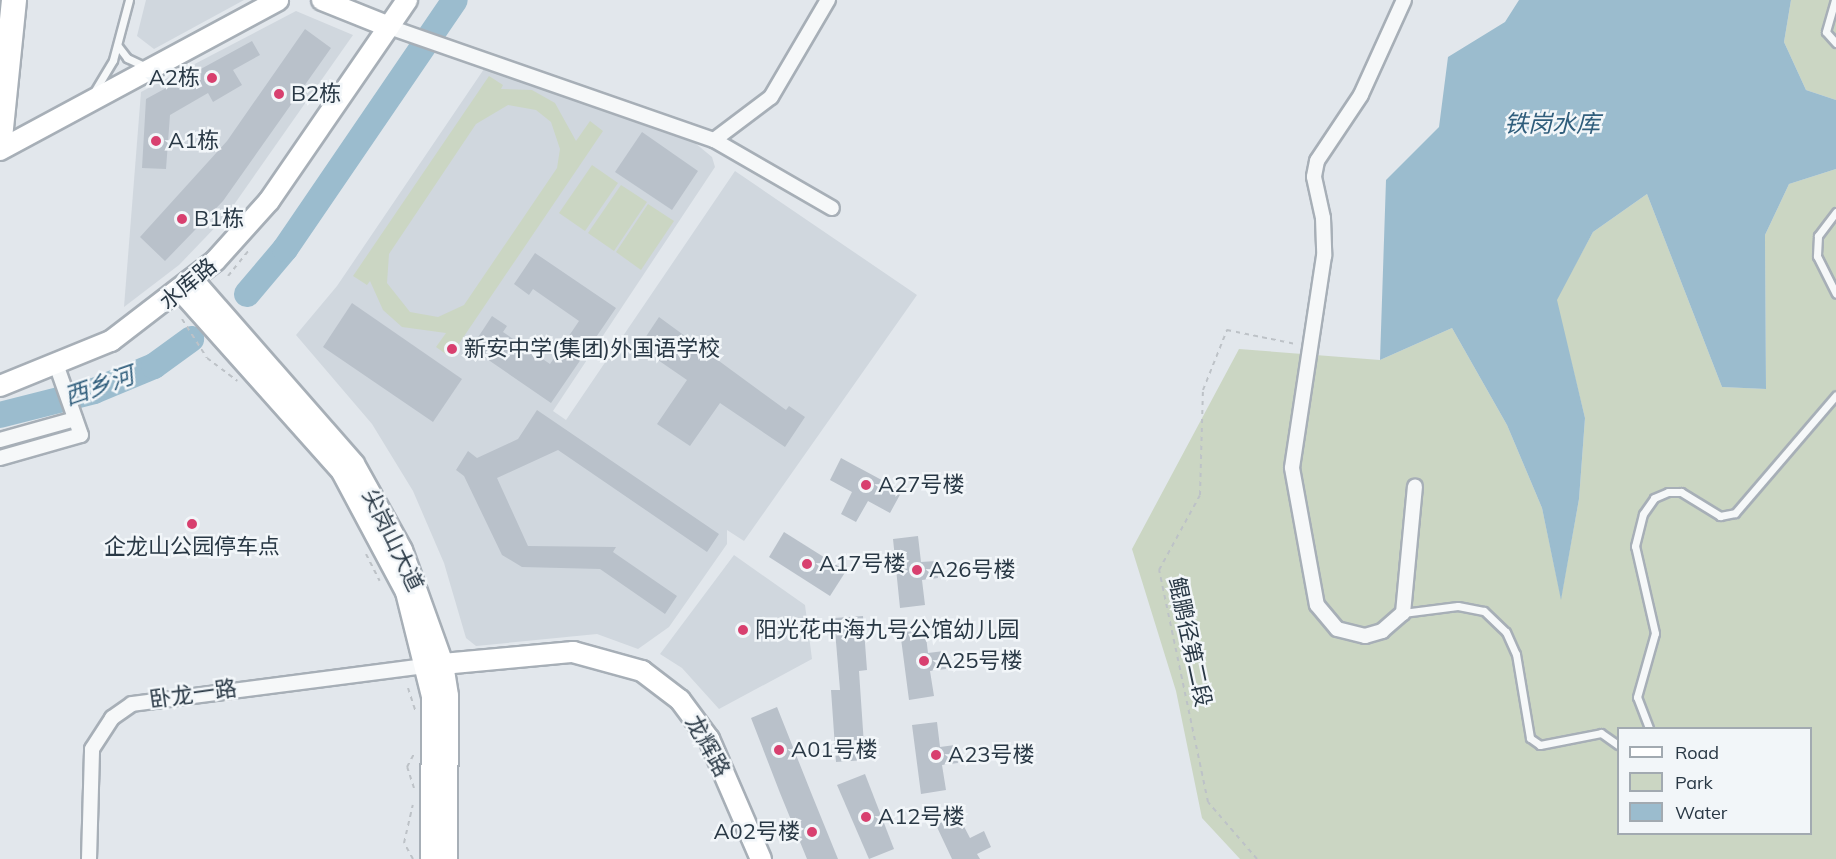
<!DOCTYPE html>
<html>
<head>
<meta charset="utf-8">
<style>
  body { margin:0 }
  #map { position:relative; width:1836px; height:859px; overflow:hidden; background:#e2e7ec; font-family:Mulish,"Noto Sans SC",sans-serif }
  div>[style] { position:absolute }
  .built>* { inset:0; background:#d0d7de }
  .green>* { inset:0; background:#cbd6c3 }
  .water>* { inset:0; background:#9bbcce }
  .river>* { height:26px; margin:-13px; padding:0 13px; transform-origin:13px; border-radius:13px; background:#9bbcce }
  .building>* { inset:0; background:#b9c1ca }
  .path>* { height:2px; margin-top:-1px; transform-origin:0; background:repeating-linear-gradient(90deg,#bdc2c7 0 4.5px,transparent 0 9px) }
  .roads { filter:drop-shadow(2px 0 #a7afb7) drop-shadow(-2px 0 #a7afb7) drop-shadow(0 2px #a7afb7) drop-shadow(0 -2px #a7afb7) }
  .lane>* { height:7px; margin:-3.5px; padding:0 3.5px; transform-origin:3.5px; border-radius:3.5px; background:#f6f8f9 }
  .street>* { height:14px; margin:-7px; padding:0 7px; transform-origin:7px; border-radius:7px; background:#f6f8f9 }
  .secondary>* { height:20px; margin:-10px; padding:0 10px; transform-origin:10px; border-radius:10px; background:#fff }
  .highway>* { height:24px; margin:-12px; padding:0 12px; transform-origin:12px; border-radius:12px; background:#fff }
  .dots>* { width:16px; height:16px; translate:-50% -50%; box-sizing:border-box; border:3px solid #f2f6f9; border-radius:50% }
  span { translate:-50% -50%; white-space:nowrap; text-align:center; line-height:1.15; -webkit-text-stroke:5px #f2f6f9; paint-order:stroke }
  .poi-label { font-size:22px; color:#293845 }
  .right { translate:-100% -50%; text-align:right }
  .left { translate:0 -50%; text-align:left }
  .street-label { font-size:22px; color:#293845 }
  .water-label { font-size:24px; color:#305e7c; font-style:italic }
  .legend { position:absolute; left:1617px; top:727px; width:195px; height:108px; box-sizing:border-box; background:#f2f6f9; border:2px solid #a2aab1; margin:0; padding:8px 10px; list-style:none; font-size:18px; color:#293845 }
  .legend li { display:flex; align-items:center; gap:12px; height:30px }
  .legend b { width:30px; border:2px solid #a2aab1 }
</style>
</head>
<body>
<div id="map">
  <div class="built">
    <div style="clip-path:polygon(146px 0,244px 0,154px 49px,137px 36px)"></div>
    <div style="clip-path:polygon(296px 11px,353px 35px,226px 216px,179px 265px,124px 307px,141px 92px)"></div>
    <div style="clip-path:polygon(484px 69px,695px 143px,712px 157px,715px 167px,553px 411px,566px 420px,735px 171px,917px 295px,744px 541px,727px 530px,727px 544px,669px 627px,638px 649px,597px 634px,476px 646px,466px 638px,444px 563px,413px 491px,372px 424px,296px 335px,337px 286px)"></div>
    <div style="clip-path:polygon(734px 555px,805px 605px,812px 659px,719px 709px,682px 668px,660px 654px)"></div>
  </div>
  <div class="green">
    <div style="clip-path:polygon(1791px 0,1836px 0,1836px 100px,1806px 90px,1784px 42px)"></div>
    <div style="clip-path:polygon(evenodd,489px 76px,503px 85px,501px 89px,532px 90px,555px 103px,576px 141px,590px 121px,603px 131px,450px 357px,436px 347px,446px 333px,402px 327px,383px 310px,370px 281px,367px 285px,353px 276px,489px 76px,508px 105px,536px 110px,551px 122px,560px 149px,557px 168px,464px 305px,438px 317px,410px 312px,387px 283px,389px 254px,476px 124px,508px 105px)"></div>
    <div style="clip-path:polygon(592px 165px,618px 183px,585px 231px,559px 213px)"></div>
    <div style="clip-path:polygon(evenodd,1836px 169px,1836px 859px,1240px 859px,1202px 818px,1176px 691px,1132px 549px,1239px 349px,1380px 360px,1452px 328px,1507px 425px,1542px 508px,1561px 598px,1579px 499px,1585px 418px,1556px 300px,1593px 232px,1647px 194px,1722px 387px,1766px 389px,1765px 235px,1789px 184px,1836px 169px,1618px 728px,1810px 728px,1810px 834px,1618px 834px,1618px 728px)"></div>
    <div style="clip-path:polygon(621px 185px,647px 202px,614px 251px,588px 233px)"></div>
    <div style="clip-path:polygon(648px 204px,674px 221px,641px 270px,616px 252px)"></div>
  </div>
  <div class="water">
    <div style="clip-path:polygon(1519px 0,1791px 0,1784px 42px,1806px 90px,1836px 100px,1836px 169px,1789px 184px,1765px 235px,1766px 389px,1722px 387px,1647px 194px,1593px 232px,1557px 300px,1585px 418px,1579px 499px,1561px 600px,1542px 508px,1507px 425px,1452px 328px,1380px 360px,1386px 180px,1439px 127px,1448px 57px,1505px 22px)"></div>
  </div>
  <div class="river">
    <div style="left:247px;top:294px;width:59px;rotate:-49.8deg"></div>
    <div style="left:285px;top:249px;width:301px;rotate:-55.7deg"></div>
    <div style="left:0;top:415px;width:97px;rotate:-14.3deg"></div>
    <div style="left:94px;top:391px;width:65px;rotate:-22.6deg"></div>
    <div style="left:154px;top:366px;width:46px;rotate:-36.1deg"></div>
  </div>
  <div class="building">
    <div style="clip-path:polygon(305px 29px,331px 48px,223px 201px,165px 261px,140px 237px,227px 141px)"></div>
    <div style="clip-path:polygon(252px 41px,260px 55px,233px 70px,242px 85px,213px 102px,208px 93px,170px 115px,166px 169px,142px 168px,146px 99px)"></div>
    <div style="clip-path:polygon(642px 132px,698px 171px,672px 210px,615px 172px)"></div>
    <div style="clip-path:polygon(535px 253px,616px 308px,551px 403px,471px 348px,492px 316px,507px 326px,503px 332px,550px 364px,579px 321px,533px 289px,529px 295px,514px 284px)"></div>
    <div style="clip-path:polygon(352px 303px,462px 379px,433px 422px,323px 347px)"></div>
    <div style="clip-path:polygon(659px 317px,786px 410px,789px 406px,805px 417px,785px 447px,720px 403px,690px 446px,657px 424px,687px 380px,639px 347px)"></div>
    <div style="clip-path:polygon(537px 410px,719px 534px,707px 552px,558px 450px,497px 478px,528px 546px,616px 547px,613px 552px,677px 596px,665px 614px,600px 569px,522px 567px,502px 555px,464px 476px,456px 470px,468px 451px,477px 458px,518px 439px)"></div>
    <div style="clip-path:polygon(841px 458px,902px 491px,890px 513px,868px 501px,856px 522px,841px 514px,852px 492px,830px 480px)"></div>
    <div style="clip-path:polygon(784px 532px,846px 571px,830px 596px,769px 557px)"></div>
    <div style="clip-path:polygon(918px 536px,921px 562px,936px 561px,938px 578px,922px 580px,925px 605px,900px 608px,893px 539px)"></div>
    <div style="clip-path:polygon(863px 616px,867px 670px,859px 671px,865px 760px,836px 762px,831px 690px,840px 690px,834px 618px)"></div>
    <div style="clip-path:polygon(925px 628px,928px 653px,944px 651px,946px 669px,930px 671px,934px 696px,909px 700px,900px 631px)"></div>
    <div style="clip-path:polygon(777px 707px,812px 795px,838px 859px,807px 859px,780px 793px,751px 718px)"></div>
    <div style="clip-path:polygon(937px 722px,940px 747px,955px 745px,958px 763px,942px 765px,946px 790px,921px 794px,912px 725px)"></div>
    <div style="clip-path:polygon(865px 774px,894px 849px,869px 859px,837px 785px)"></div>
    <div style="clip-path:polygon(958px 815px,970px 838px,984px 831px,991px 847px,977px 854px,980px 859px,952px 859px,936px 825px)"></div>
  </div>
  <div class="path">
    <div style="left:228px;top:276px;width:32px;rotate:-51deg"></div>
    <div style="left:182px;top:319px;width:46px;rotate:57.3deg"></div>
    <div style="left:207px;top:358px;width:38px;rotate:37deg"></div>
    <div style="left:366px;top:554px;width:30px;rotate:63deg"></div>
    <div style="left:408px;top:688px;width:23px;rotate:72deg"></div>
    <div style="left:414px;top:788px;width:22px;rotate:-108deg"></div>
    <div style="left:407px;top:767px;width:17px;rotate:-62deg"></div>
    <div style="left:413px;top:859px;width:18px;rotate:-119deg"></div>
    <div style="left:404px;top:843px;width:39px;rotate:-77deg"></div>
    <div style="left:1257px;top:859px;width:75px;rotate:-130.7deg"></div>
    <div style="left:1208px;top:802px;width:237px;rotate:-101.9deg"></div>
    <div style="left:1159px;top:570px;width:85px;rotate:-61.3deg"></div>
    <div style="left:1200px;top:495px;width:105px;rotate:-88.4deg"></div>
    <div style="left:1203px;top:390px;width:65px;rotate:-68.2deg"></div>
    <div style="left:1227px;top:330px;width:70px;rotate:11.5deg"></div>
  </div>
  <div class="roads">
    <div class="lane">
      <div style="left:1835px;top:0;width:33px;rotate:106deg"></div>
      <div style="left:1826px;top:32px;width:15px;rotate:48deg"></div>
      <div style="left:118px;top:46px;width:15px;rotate:53deg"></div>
      <div style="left:127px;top:58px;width:21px;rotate:25deg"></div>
      <div style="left:94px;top:92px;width:37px;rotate:-59deg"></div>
      <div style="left:113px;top:60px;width:62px;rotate:-75.1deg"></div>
      <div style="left:1836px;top:212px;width:30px;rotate:127deg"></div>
      <div style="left:1818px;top:236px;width:20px;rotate:93deg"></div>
      <div style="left:1817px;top:256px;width:42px;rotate:63.4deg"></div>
      <div style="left:1403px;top:613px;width:55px;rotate:-7.3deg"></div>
      <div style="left:1458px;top:606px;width:26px;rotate:11deg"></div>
      <div style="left:1484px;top:611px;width:30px;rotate:44deg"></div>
      <div style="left:1506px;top:632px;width:24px;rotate:66deg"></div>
      <div style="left:1516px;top:654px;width:85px;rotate:80.5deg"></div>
      <div style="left:1530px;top:738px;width:12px;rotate:35deg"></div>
      <div style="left:1540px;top:745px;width:62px;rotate:-11.1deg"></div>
      <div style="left:1601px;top:733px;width:21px;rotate:35deg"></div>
      <div style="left:1649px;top:728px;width:33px;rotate:-111deg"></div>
      <div style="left:1637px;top:697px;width:66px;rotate:-74.3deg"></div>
      <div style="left:1655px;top:633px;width:89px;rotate:-102.9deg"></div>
      <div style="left:1635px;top:546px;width:33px;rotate:-76deg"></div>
      <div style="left:1643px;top:514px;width:19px;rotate:-55deg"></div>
      <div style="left:1654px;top:498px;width:15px;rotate:-23deg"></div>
      <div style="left:1668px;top:492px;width:13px"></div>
      <div style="left:1681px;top:492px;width:46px;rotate:31.6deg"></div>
      <div style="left:1720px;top:516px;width:15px;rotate:-11deg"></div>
      <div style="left:1735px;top:513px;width:155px;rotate:-49.4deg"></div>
    </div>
    <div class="street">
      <div style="left:1404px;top:0;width:104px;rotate:114.4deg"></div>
      <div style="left:1361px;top:95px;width:79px;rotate:123.7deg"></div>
      <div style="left:1317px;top:161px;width:16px;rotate:101deg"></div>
      <div style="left:1314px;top:177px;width:42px;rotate:77.6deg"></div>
      <div style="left:1323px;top:218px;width:38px;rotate:88deg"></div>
      <div style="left:1324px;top:256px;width:214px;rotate:98.6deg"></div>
      <div style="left:1292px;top:468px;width:139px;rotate:79.7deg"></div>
      <div style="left:1317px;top:605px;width:31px;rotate:50deg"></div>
      <div style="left:1337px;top:629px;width:29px;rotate:14deg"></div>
      <div style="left:1365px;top:636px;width:18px;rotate:-16deg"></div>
      <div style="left:1382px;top:631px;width:28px;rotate:-41deg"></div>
      <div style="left:1403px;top:613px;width:127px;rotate:-84.6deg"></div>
      <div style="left:389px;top:27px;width:344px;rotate:19.2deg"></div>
      <div style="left:714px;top:140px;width:136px;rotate:30deg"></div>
      <div style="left:714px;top:140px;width:71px;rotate:-37deg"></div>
      <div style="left:771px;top:97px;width:113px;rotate:-59.6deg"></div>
      <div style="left:0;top:440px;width:78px;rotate:-15.6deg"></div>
      <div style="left:0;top:458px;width:84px;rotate:-15.9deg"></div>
      <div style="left:81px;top:435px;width:72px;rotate:-109.4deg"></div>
      <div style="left:89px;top:859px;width:110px;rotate:-88.4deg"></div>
      <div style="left:92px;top:749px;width:37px;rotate:-57deg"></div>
      <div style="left:112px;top:718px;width:24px;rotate:-35deg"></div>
      <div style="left:132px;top:704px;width:296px;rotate:-7.4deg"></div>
    </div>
    <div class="secondary">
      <div style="left:322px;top:0;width:72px;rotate:21.9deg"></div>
      <div style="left:0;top:150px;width:316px;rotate:-28.3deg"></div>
      <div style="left:194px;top:281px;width:243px;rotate:48.8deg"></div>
      <div style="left:354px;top:464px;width:98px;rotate:60.8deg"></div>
      <div style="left:402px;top:550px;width:121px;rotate:70.2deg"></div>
      <div style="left:443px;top:664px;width:32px;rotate:81deg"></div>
      <div style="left:448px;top:696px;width:163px;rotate:90.4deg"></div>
      <div style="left:181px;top:291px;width:242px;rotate:48.3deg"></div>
      <div style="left:342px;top:472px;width:136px;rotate:61.9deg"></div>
      <div style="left:406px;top:592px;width:107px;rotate:76deg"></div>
      <div style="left:432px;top:696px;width:163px;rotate:90.4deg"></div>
      <div style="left:0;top:386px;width:120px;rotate:-22.1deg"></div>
      <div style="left:111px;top:341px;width:131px;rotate:-37.6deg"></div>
      <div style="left:215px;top:261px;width:81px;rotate:-48deg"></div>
      <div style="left:269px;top:201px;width:244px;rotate:-55.5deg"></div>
      <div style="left:432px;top:665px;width:142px;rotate:-5.3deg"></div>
      <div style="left:573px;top:652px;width:72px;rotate:15.4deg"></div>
      <div style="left:642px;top:671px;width:48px;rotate:37.3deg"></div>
      <div style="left:680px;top:700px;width:49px;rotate:53.4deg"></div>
      <div style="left:709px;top:739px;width:131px;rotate:66.6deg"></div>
    </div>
    <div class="highway">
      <div style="left:0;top:138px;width:139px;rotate:-84.2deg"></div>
    </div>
  </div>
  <div class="dots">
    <div style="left:212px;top:78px;background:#d8406f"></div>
    <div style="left:279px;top:94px;background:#d8406f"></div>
    <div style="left:156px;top:141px;background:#d8406f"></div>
    <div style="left:182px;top:219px;background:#d8406f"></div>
    <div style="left:452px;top:349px;background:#d8406f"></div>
    <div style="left:866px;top:485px;background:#d8406f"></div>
    <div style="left:192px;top:524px;background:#d8406f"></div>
    <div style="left:807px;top:564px;background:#d8406f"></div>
    <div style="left:917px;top:570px;background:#d8406f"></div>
    <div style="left:743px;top:630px;background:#d8406f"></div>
    <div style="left:924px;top:661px;background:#d8406f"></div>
    <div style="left:779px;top:750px;background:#d8406f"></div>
    <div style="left:936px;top:755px;background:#d8406f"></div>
    <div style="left:866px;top:817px;background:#d8406f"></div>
    <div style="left:812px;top:832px;background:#d8406f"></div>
  </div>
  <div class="poi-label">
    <span class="right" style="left:200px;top:78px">A2栋</span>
    <span class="left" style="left:291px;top:94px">B2栋</span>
    <span class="left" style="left:168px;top:141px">A1栋</span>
    <span class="left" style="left:194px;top:219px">B1栋</span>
    <span class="left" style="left:464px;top:349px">新安中学(集团)外国语学校</span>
    <span class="left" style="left:878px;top:485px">A27号楼</span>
    <span style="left:192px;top:547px">企龙山公园停车点</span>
    <span class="left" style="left:819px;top:564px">A17号楼</span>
    <span class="left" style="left:929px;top:570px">A26号楼</span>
    <span class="left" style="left:755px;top:630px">阳光花中海九号公馆幼儿园</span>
    <span class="left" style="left:936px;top:661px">A25号楼</span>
    <span class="left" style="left:791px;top:750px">A01号楼</span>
    <span class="left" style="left:948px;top:755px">A23号楼</span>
    <span class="left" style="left:878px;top:817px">A12号楼</span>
    <span class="right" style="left:800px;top:832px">A02号楼</span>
  </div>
  <div class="street-label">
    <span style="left:188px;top:284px;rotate:-40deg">水库路</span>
    <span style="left:393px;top:540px;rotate:64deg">尖岗山大道</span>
    <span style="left:1190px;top:642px;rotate:78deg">鲲鹏径第二段</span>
    <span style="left:193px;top:694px;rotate:-8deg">卧龙一路</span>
    <span style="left:708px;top:746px;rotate:61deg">龙辉路</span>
  </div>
  <div class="water-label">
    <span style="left:1552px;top:124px">铁岗水库</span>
    <span style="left:99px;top:386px;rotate:-19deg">西乡河</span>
  </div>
  <ul class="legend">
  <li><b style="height:8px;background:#fff"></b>Road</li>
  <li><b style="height:16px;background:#cbd6c3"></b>Park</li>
  <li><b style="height:16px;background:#9bbcce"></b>Water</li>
  </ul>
</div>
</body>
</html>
